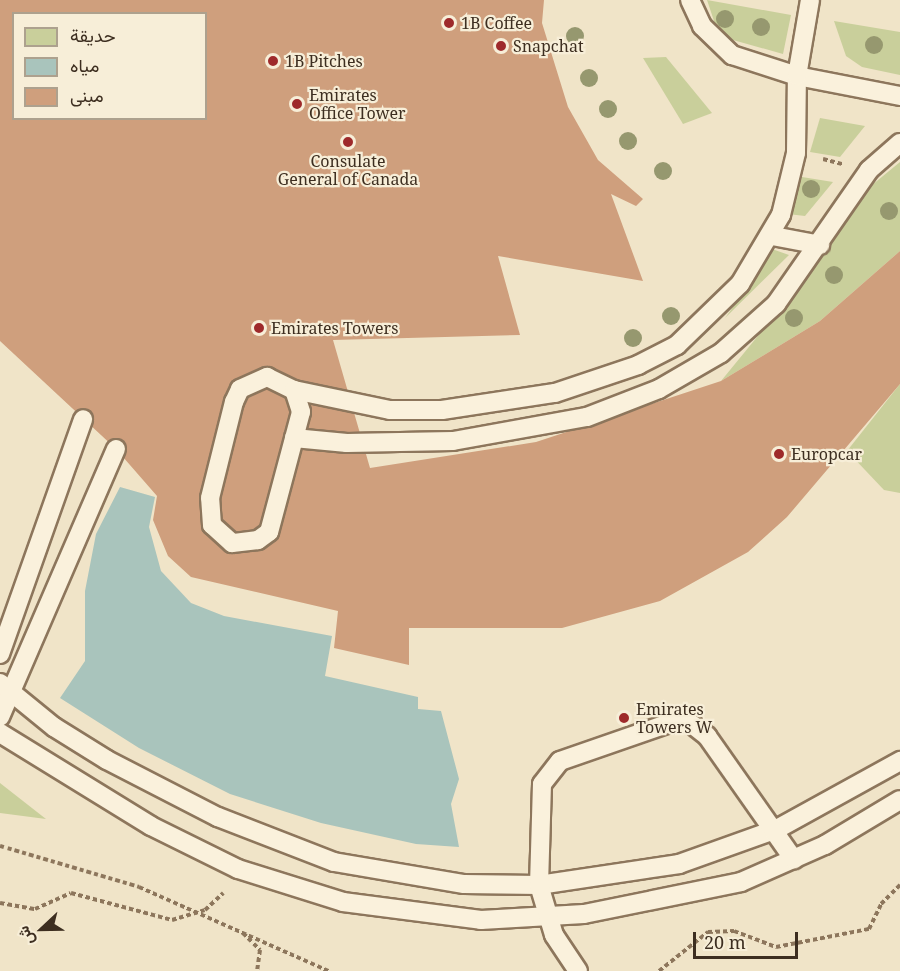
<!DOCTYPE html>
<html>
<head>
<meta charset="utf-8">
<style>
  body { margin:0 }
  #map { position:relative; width:900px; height:971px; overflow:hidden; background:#f0e4c8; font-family:"Noto Serif",Vazirmatn,serif }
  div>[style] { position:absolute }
  .green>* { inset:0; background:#c9cf9b }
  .water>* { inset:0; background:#a9c4bc }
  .building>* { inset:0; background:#cf9f7d }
  .path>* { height:4px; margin-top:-2px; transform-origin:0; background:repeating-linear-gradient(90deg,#8d765c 0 4.5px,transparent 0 7.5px) }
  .roads { filter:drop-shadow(2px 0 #8d765c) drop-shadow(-2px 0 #8d765c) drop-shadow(0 2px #8d765c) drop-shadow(0 -2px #8d765c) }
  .service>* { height:18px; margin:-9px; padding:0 9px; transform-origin:9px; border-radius:9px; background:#faf1dc }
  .path-bridge>* { height:4px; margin-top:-2px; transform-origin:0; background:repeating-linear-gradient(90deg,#8d765c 0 4.5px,transparent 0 7.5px) }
  .trees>* { width:18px; height:18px; margin:-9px; border-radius:50%; background:#96986f }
  .dots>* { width:16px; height:16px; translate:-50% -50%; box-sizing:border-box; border:3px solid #f7eed8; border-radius:50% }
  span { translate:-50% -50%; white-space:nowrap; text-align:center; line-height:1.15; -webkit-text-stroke:4.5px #f7eed8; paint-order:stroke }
  .poi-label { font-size:16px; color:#3d2e20 }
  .left { translate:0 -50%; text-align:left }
  .legend { position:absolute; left:12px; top:12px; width:195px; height:108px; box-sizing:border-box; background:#f7eed8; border:2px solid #ada18e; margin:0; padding:8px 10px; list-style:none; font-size:18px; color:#3d2e20 }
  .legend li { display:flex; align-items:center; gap:12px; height:30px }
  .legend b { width:30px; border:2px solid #ada18e }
  .north { position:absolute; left:12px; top:899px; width:60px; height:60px; -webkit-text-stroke:4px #f7eed8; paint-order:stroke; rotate:248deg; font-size:16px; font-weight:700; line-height:24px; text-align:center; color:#3d2e20 }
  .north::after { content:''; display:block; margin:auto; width:21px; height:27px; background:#3d2e20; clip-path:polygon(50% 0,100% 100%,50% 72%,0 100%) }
  .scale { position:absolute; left:693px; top:932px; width:105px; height:27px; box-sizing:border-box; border:3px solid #3d2e20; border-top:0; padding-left:8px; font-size:18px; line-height:21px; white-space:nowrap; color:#3d2e20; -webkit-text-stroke:4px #f7eed8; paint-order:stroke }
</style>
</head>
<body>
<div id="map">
  <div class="green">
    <div style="clip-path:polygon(707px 0,791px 15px,783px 54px,733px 40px,715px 24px)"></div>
    <div style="clip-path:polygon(834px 21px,900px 32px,900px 75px,862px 67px,846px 56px)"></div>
    <div style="clip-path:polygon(666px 57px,712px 113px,683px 124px,643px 58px)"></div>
    <div style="clip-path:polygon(820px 118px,865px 126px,840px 157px,810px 152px)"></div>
    <div style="clip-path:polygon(900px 162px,900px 251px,820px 321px,721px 381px,808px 275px,866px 190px)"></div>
    <div style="clip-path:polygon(802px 177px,833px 182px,805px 216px,788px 214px)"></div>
    <div style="clip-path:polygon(772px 249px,789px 255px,725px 318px,739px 299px)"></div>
    <div style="clip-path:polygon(900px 384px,900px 493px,884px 490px,847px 451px)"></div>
    <div style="clip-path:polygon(0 783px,46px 819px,0 813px)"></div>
  </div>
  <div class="water">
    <div style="clip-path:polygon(120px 487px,155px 497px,149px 527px,161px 571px,191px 603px,224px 616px,332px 636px,325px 676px,418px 697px,418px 709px,441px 711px,459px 779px,451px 804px,459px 847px,416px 844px,321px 823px,230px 794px,139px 748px,60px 698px,85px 661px,85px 591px,96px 534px)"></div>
  </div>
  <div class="building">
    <div style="clip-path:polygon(evenodd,0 0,544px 0,542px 23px,568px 107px,598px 160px,643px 199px,636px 206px,611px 194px,643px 281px,498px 256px,520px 335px,333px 340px,370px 468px,536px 442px,721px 381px,820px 321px,900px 251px,900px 384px,787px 517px,748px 552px,660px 601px,562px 628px,409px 628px,409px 665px,334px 648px,338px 611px,191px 577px,168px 556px,153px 520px,157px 496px,116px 449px,0 341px,0 0,14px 14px,206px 14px,206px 118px,14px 118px,14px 14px)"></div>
  </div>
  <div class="path">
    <div style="left:823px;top:159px;width:20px;rotate:15deg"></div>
    <div style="left:0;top:903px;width:36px;rotate:10deg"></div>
    <div style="left:35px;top:909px;width:39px;rotate:-24deg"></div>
    <div style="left:71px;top:893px;width:105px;rotate:15deg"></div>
    <div style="left:172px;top:920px;width:34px;rotate:-17deg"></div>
    <div style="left:205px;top:910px;width:25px;rotate:-43deg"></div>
    <div style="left:243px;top:933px;width:24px;rotate:45deg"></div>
    <div style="left:260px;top:950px;width:21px;rotate:98deg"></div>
    <div style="left:659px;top:971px;width:63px;rotate:-38.5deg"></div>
    <div style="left:708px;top:932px;width:26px;rotate:-2deg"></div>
    <div style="left:734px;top:931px;width:45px;rotate:20.9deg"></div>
    <div style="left:776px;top:947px;width:95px;rotate:-11deg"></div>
    <div style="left:869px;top:929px;width:28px;rotate:-64deg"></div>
    <div style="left:881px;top:904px;width:27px;rotate:-45deg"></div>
  </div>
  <div class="roads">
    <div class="service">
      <div style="left:690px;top:0;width:29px;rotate:65deg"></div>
      <div style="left:702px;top:26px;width:42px;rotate:44deg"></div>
      <div style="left:732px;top:55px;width:68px;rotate:17.9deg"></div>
      <div style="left:797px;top:76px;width:105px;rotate:11deg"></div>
      <div style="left:773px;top:236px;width:48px;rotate:10.8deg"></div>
      <div style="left:267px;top:377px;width:30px;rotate:26deg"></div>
      <div style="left:294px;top:390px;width:23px;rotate:72deg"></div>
      <div style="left:301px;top:412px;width:124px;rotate:104.9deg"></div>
      <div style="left:269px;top:532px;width:14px;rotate:144deg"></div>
      <div style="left:258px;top:540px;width:26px;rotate:173deg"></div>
      <div style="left:232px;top:543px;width:27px;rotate:-138deg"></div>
      <div style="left:212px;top:525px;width:27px;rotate:-94deg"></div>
      <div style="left:210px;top:498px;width:99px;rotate:-76deg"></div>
      <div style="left:234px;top:402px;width:14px;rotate:-65deg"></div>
      <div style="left:240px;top:389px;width:30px;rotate:-24deg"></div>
      <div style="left:294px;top:390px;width:98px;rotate:11.8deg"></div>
      <div style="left:390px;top:410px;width:52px"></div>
      <div style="left:442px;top:410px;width:114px;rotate:-8.6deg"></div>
      <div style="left:555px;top:393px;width:88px;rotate:-18.6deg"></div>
      <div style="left:638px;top:365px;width:44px;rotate:-27.1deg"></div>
      <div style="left:677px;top:345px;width:88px;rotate:-44.1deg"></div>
      <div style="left:740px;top:284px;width:80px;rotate:-59.3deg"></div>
      <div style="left:781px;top:215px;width:64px;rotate:-76.4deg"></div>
      <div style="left:796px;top:153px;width:77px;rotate:-89.3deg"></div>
      <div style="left:797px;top:76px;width:77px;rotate:-80.3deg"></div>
      <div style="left:294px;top:438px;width:53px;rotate:5.4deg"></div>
      <div style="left:347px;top:443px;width:106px;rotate:-1.1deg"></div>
      <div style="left:453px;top:441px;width:136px;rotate:-10.2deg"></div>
      <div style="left:587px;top:417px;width:77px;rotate:-21.3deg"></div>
      <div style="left:659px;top:389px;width:72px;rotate:-30.1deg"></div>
      <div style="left:721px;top:353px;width:74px;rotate:-41.7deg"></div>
      <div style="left:776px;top:304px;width:163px;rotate:-55.2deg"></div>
      <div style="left:869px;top:170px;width:41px;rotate:-41.1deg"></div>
      <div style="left:0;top:654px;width:249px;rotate:-70.5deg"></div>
      <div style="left:0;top:683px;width:70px;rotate:39.2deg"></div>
      <div style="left:54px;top:727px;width:62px;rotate:31.9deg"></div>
      <div style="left:107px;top:760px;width:125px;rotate:27.2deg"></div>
      <div style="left:218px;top:817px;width:124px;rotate:21.2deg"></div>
      <div style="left:334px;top:862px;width:132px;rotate:9.6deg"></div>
      <div style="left:464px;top:884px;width:75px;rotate:0.8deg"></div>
      <div style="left:539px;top:885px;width:142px;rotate:-8.5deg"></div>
      <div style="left:679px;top:864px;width:104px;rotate:-19.7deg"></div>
      <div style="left:777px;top:829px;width:141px;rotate:-28.9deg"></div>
      <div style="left:0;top:717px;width:292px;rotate:-66.6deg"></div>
      <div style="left:0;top:733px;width:177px;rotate:31.6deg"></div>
      <div style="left:151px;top:826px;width:97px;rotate:26.3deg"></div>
      <div style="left:238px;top:869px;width:110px;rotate:17.4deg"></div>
      <div style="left:343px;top:902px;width:139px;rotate:7.4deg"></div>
      <div style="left:481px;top:920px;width:103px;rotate:-3.3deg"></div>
      <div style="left:584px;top:914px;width:160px;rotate:-11.5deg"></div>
      <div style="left:741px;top:882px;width:92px;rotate:-23.8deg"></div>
      <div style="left:825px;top:845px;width:87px;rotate:-31deg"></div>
      <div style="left:578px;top:971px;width:43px;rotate:-123.7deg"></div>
      <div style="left:554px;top:935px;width:52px;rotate:-106.7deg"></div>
      <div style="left:539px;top:885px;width:101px;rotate:-88.3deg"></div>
      <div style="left:542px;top:784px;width:29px;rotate:-52deg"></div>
      <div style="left:560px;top:761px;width:113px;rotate:-19.1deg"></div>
      <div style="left:667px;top:724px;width:22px;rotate:-5deg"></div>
      <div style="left:689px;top:722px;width:23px;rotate:38deg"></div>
      <div style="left:707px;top:736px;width:151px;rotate:54.9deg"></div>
    </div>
  </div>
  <div class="path-bridge">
    <div style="left:0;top:846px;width:145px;rotate:16.4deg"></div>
    <div style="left:139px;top:887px;width:208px;rotate:23.9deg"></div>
  </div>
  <div class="trees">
    <div style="left:725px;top:19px"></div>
    <div style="left:761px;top:27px"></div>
    <div style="left:575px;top:36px"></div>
    <div style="left:874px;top:45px"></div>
    <div style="left:589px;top:78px"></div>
    <div style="left:608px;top:109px"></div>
    <div style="left:628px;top:141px"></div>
    <div style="left:663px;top:171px"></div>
    <div style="left:811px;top:189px"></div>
    <div style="left:889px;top:211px"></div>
    <div style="left:834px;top:275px"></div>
    <div style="left:671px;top:316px"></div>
    <div style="left:794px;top:318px"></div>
    <div style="left:633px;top:338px"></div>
  </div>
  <div class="dots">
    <div style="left:449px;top:23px;background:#9e2a2b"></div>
    <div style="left:501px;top:46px;background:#9e2a2b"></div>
    <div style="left:273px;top:61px;background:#9e2a2b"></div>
    <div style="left:297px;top:104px;background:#9e2a2b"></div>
    <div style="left:348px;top:142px;background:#9e2a2b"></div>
    <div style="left:259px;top:328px;background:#9e2a2b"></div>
    <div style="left:779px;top:454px;background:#9e2a2b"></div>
    <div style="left:624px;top:718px;background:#9e2a2b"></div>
  </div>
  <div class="poi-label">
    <span class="left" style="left:461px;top:23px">1B Coffee</span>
    <span class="left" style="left:513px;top:46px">Snapchat</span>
    <span class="left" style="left:285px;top:61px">1B Pitches</span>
    <span class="left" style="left:309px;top:104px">Emirates<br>Office Tower</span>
    <span style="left:348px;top:170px">Consulate<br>General of Canada</span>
    <span class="left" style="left:271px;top:328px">Emirates Towers</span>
    <span class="left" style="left:791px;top:454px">Europcar</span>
    <span class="left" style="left:636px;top:718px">Emirates<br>Towers W</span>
  </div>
  <ul class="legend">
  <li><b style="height:16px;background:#c9cf9b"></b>حديقة</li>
  <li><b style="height:16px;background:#a9c4bc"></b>مياه</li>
  <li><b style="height:16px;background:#cf9f7d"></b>مبنى</li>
  </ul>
  <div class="north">ش</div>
  <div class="scale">20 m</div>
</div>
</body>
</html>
